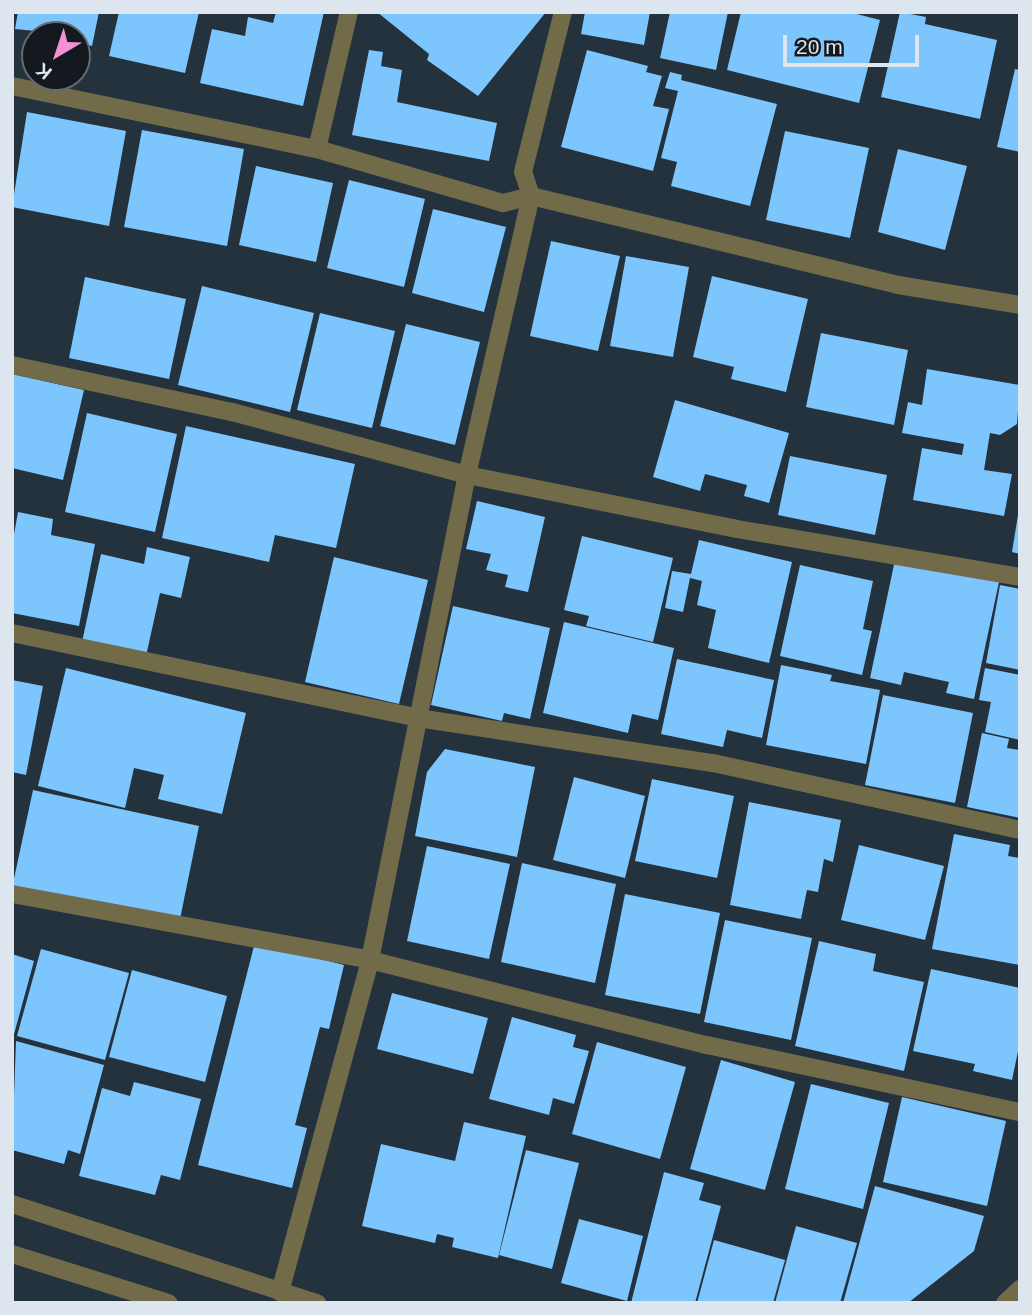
<!DOCTYPE html>
<html>
<head>
<meta charset="utf-8">
<style>
  body { margin:0 }
  #map { position:relative; width:1032px; height:1315px; overflow:hidden; background:#24323e; font-family:Arial,sans-serif }
  div>[style] { position:absolute }
  .building>* { inset:0; background:#7dc5fd }
  .minor>* { height:18px; margin:-9px; padding:0 9px; transform-origin:9px; border-radius:9px; background:#726b4a }
  span { translate:-50% -50%; white-space:nowrap; text-align:center; line-height:1.15; -webkit-text-stroke:7px #13191e; paint-order:stroke }
  .frame { position:absolute; inset:0; border:14px solid #dde6ee; pointer-events:none }
  .north { position:absolute; left:21px; top:21px; width:70px; height:70px; box-sizing:border-box; background:#13191e; border:2px solid #646b71; border-radius:50%; rotate:219deg; font-size:19px; font-weight:700; line-height:28px; text-align:center; color:#dde6ee }
  .north::after { content:''; display:block; margin:auto; width:24px; height:32px; background:#f391d5; clip-path:polygon(50% 0,100% 100%,50% 72%,0 100%) }
  .scale { position:absolute; left:783px; top:35px; width:136px; height:32px; box-sizing:border-box; border:4px solid #dde6ee; border-top:0; padding-left:9px; font-size:21px; line-height:24px; white-space:nowrap; color:#dde6ee; -webkit-text-stroke:5px #13191e; paint-order:stroke }
</style>
</head>
<body>
<div id="map">
  <div class="building">
    <div style="clip-path:polygon(18px 12px,99px 12px,92px 46px,77px 42px,77px 35px,15px 29px)"></div>
    <div style="clip-path:polygon(119px 12px,199px 12px,185px 73px,109px 56px)"></div>
    <div style="clip-path:polygon(276px 12px,324px 12px,303px 106px,200px 83px,212px 29px,245px 36px,248px 17px,273px 23px)"></div>
    <div style="clip-path:polygon(377px 12px,546px 12px,478px 96px,427px 60px,429px 54px)"></div>
    <div style="clip-path:polygon(585px 12px,650px 12px,644px 45px,581px 34px)"></div>
    <div style="clip-path:polygon(670px 12px,728px 12px,716px 70px,660px 58px)"></div>
    <div style="clip-path:polygon(741px 12px,849px 12px,880px 20px,859px 103px,727px 70px)"></div>
    <div style="clip-path:polygon(900px 12px,926px 17px,925px 24px,997px 40px,980px 119px,881px 97px)"></div>
    <div style="clip-path:polygon(369px 50px,383px 52px,381px 66px,402px 70px,397px 102px,497px 123px,489px 161px,352px 135px)"></div>
    <div style="clip-path:polygon(587px 50px,648px 66px,646px 72px,662px 76px,653px 106px,669px 109px,653px 171px,561px 147px)"></div>
    <div style="clip-path:polygon(1015px 69px,1020px 70px,1020px 152px,997px 147px)"></div>
    <div style="clip-path:polygon(670px 72px,682px 75px,681px 80px,777px 104px,750px 206px,671px 186px,677px 162px,661px 158px,678px 91px,665px 88px)"></div>
    <div style="clip-path:polygon(27px 112px,126px 131px,109px 226px,12px 207px)"></div>
    <div style="clip-path:polygon(142px 130px,244px 149px,227px 246px,124px 227px)"></div>
    <div style="clip-path:polygon(785px 131px,869px 148px,850px 238px,766px 220px)"></div>
    <div style="clip-path:polygon(898px 149px,967px 166px,945px 250px,878px 232px)"></div>
    <div style="clip-path:polygon(256px 166px,333px 183px,316px 262px,239px 245px)"></div>
    <div style="clip-path:polygon(349px 180px,425px 199px,404px 287px,327px 268px)"></div>
    <div style="clip-path:polygon(433px 209px,506px 227px,484px 312px,412px 293px)"></div>
    <div style="clip-path:polygon(551px 241px,620px 256px,598px 351px,530px 336px)"></div>
    <div style="clip-path:polygon(626px 256px,689px 267px,673px 357px,610px 346px)"></div>
    <div style="clip-path:polygon(712px 276px,808px 299px,786px 392px,731px 379px,734px 367px,693px 357px)"></div>
    <div style="clip-path:polygon(85px 277px,186px 299px,169px 379px,69px 358px)"></div>
    <div style="clip-path:polygon(202px 286px,314px 313px,290px 412px,178px 385px)"></div>
    <div style="clip-path:polygon(320px 313px,395px 331px,372px 428px,297px 410px)"></div>
    <div style="clip-path:polygon(406px 324px,480px 342px,455px 445px,380px 426px)"></div>
    <div style="clip-path:polygon(821px 333px,908px 350px,894px 425px,806px 407px)"></div>
    <div style="clip-path:polygon(927px 369px,1020px 385px,1017px 424px,1000px 435px,990px 433px,984px 470px,1012px 474px,1004px 516px,913px 500px,922px 448px,962px 455px,964px 444px,902px 433px,908px 402px,922px 405px)"></div>
    <div style="clip-path:polygon(12px 374px,84px 390px,63px 480px,12px 468px)"></div>
    <div style="clip-path:polygon(675px 400px,789px 433px,769px 503px,744px 496px,747px 485px,705px 474px,700px 491px,653px 477px)"></div>
    <div style="clip-path:polygon(87px 413px,177px 434px,155px 532px,65px 512px)"></div>
    <div style="clip-path:polygon(186px 426px,355px 464px,336px 548px,275px 535px,269px 562px,162px 538px)"></div>
    <div style="clip-path:polygon(790px 456px,887px 475px,875px 535px,778px 515px)"></div>
    <div style="clip-path:polygon(477px 501px,545px 517px,528px 592px,505px 587px,508px 575px,486px 570px,491px 554px,466px 549px)"></div>
    <div style="clip-path:polygon(18px 512px,53px 519px,51px 535px,95px 544px,79px 626px,12px 613px,12px 545px)"></div>
    <div style="clip-path:polygon(1018px 515px,1020px 515px,1020px 554px,1012px 552px)"></div>
    <div style="clip-path:polygon(582px 536px,673px 558px,653px 642px,586px 626px,589px 616px,564px 610px)"></div>
    <div style="clip-path:polygon(699px 540px,792px 562px,769px 663px,708px 648px,716px 610px,697px 605px,702px 581px,690px 578px,683px 612px,665px 608px,672px 571px,691px 574px)"></div>
    <div style="clip-path:polygon(147px 547px,190px 557px,181px 598px,160px 593px,146px 656px,82px 642px,101px 554px,144px 564px)"></div>
    <div style="clip-path:polygon(334px 557px,428px 580px,399px 704px,305px 682px)"></div>
    <div style="clip-path:polygon(895px 560px,999px 582px,974px 699px,946px 693px,949px 682px,904px 672px,901px 685px,870px 678px)"></div>
    <div style="clip-path:polygon(800px 565px,873px 581px,863px 629px,872px 631px,862px 675px,780px 656px)"></div>
    <div style="clip-path:polygon(1000px 585px,1020px 589px,1020px 670px,986px 663px)"></div>
    <div style="clip-path:polygon(453px 606px,550px 628px,530px 719px,504px 713px,502px 721px,431px 705px)"></div>
    <div style="clip-path:polygon(564px 622px,674px 648px,658px 720px,632px 714px,628px 733px,543px 713px)"></div>
    <div style="clip-path:polygon(677px 659px,774px 680px,762px 738px,727px 730px,723px 747px,661px 734px)"></div>
    <div style="clip-path:polygon(781px 665px,832px 675px,830px 681px,880px 690px,866px 764px,766px 745px)"></div>
    <div style="clip-path:polygon(66px 668px,246px 713px,222px 814px,158px 799px,164px 775px,134px 768px,125px 808px,38px 786px)"></div>
    <div style="clip-path:polygon(985px 668px,1020px 675px,1020px 740px,985px 732px,991px 702px,979px 700px)"></div>
    <div style="clip-path:polygon(12px 680px,43px 686px,26px 775px,12px 772px)"></div>
    <div style="clip-path:polygon(883px 695px,973px 713px,955px 803px,865px 785px)"></div>
    <div style="clip-path:polygon(982px 733px,1009px 739px,1007px 748px,1020px 750px,1020px 818px,967px 807px)"></div>
    <div style="clip-path:polygon(445px 749px,535px 767px,517px 857px,415px 836px,427px 772px)"></div>
    <div style="clip-path:polygon(574px 777px,645px 796px,625px 878px,553px 860px)"></div>
    <div style="clip-path:polygon(652px 779px,734px 796px,717px 878px,635px 861px)"></div>
    <div style="clip-path:polygon(33px 790px,199px 826px,179px 924px,12px 888px)"></div>
    <div style="clip-path:polygon(749px 802px,841px 820px,833px 862px,824px 859px,818px 892px,807px 890px,801px 919px,730px 905px)"></div>
    <div style="clip-path:polygon(954px 834px,1010px 845px,1008px 856px,1020px 858px,1020px 965px,932px 949px)"></div>
    <div style="clip-path:polygon(859px 845px,944px 866px,925px 940px,841px 920px)"></div>
    <div style="clip-path:polygon(427px 846px,510px 864px,489px 959px,407px 941px)"></div>
    <div style="clip-path:polygon(522px 863px,616px 884px,595px 983px,501px 962px)"></div>
    <div style="clip-path:polygon(625px 894px,720px 913px,700px 1014px,605px 995px)"></div>
    <div style="clip-path:polygon(725px 920px,812px 938px,791px 1040px,704px 1022px)"></div>
    <div style="clip-path:polygon(819px 941px,876px 954px,873px 971px,924px 982px,904px 1071px,795px 1046px)"></div>
    <div style="clip-path:polygon(255px 942px,344px 965px,329px 1029px,320px 1027px,295px 1125px,307px 1128px,292px 1188px,198px 1165px)"></div>
    <div style="clip-path:polygon(41px 949px,129px 973px,105px 1060px,17px 1036px)"></div>
    <div style="clip-path:polygon(12px 954px,34px 961px,13px 1038px,12px 1038px)"></div>
    <div style="clip-path:polygon(931px 969px,1020px 988px,1020px 1042px,1012px 1080px,973px 1071px,975px 1064px,913px 1051px)"></div>
    <div style="clip-path:polygon(132px 970px,227px 996px,205px 1082px,109px 1057px)"></div>
    <div style="clip-path:polygon(392px 993px,488px 1018px,473px 1074px,377px 1049px)"></div>
    <div style="clip-path:polygon(512px 1017px,576px 1035px,573px 1047px,589px 1051px,574px 1104px,553px 1098px,549px 1115px,489px 1099px)"></div>
    <div style="clip-path:polygon(16px 1041px,104px 1065px,80px 1154px,68px 1150px,64px 1164px,12px 1150px)"></div>
    <div style="clip-path:polygon(597px 1042px,686px 1067px,660px 1159px,572px 1134px)"></div>
    <div style="clip-path:polygon(721px 1060px,795px 1082px,765px 1190px,690px 1169px)"></div>
    <div style="clip-path:polygon(134px 1082px,201px 1099px,180px 1180px,161px 1175px,155px 1195px,79px 1176px,102px 1088px,130px 1096px)"></div>
    <div style="clip-path:polygon(811px 1084px,889px 1103px,863px 1209px,785px 1189px)"></div>
    <div style="clip-path:polygon(902px 1097px,1006px 1121px,987px 1206px,883px 1182px)"></div>
    <div style="clip-path:polygon(464px 1122px,526px 1136px,498px 1258px,452px 1247px,454px 1238px,437px 1234px,435px 1243px,362px 1226px,381px 1144px,455px 1161px)"></div>
    <div style="clip-path:polygon(526px 1150px,579px 1163px,552px 1269px,499px 1255px)"></div>
    <div style="clip-path:polygon(664px 1172px,704px 1183px,699px 1200px,721px 1206px,695px 1303px,631px 1303px)"></div>
    <div style="clip-path:polygon(875px 1186px,984px 1216px,974px 1251px,908px 1303px,843px 1303px)"></div>
    <div style="clip-path:polygon(579px 1219px,643px 1236px,627px 1301px,561px 1283px)"></div>
    <div style="clip-path:polygon(796px 1226px,857px 1243px,840px 1303px,775px 1303px)"></div>
    <div style="clip-path:polygon(714px 1240px,785px 1260px,773px 1303px,697px 1303px)"></div>
  </div>
  <div class="minor">
    <div style="left:12px;top:86px;width:311px;rotate:11.7deg"></div>
    <div style="left:317px;top:149px;width:194px;rotate:16.2deg"></div>
    <div style="left:503px;top:203px;width:29px;rotate:-14deg"></div>
    <div style="left:531px;top:196px;width:378px;rotate:13.6deg"></div>
    <div style="left:898px;top:285px;width:124px;rotate:9.3deg"></div>
    <div style="left:317px;top:149px;width:141px;rotate:-76.9deg"></div>
    <div style="left:12px;top:365px;width:225px;rotate:12.1deg"></div>
    <div style="left:232px;top:412px;width:243px;rotate:15deg"></div>
    <div style="left:467px;top:475px;width:275px;rotate:11.3deg"></div>
    <div style="left:737px;top:529px;width:287px;rotate:9.6deg"></div>
    <div style="left:12px;top:633px;width:415px;rotate:11.8deg"></div>
    <div style="left:418px;top:718px;width:298px;rotate:8.7deg"></div>
    <div style="left:713px;top:763px;width:314px;rotate:12.3deg"></div>
    <div style="left:12px;top:894px;width:364px;rotate:10.4deg"></div>
    <div style="left:370px;top:960px;width:495px;rotate:-78.7deg"></div>
    <div style="left:467px;top:475px;width:286px;rotate:-77.1deg"></div>
    <div style="left:531px;top:196px;width:25px;rotate:-108deg"></div>
    <div style="left:523px;top:172px;width:165px;rotate:-76deg"></div>
    <div style="left:12px;top:1204px;width:321px;rotate:18deg"></div>
    <div style="left:12px;top:1254px;width:164px;rotate:17.4deg"></div>
    <div style="left:280px;top:1292px;width:344px;rotate:-74.8deg"></div>
    <div style="left:370px;top:960px;width:348px;rotate:14.2deg"></div>
    <div style="left:707px;top:1045px;width:320px;rotate:12.1deg"></div>
    <div style="left:1005px;top:1303px;width:21px;rotate:-43deg"></div>
  </div>
  <div class="frame"></div>
  <div class="north">K</div>
  <div class="scale">20 m</div>
</div>
</body>
</html>
